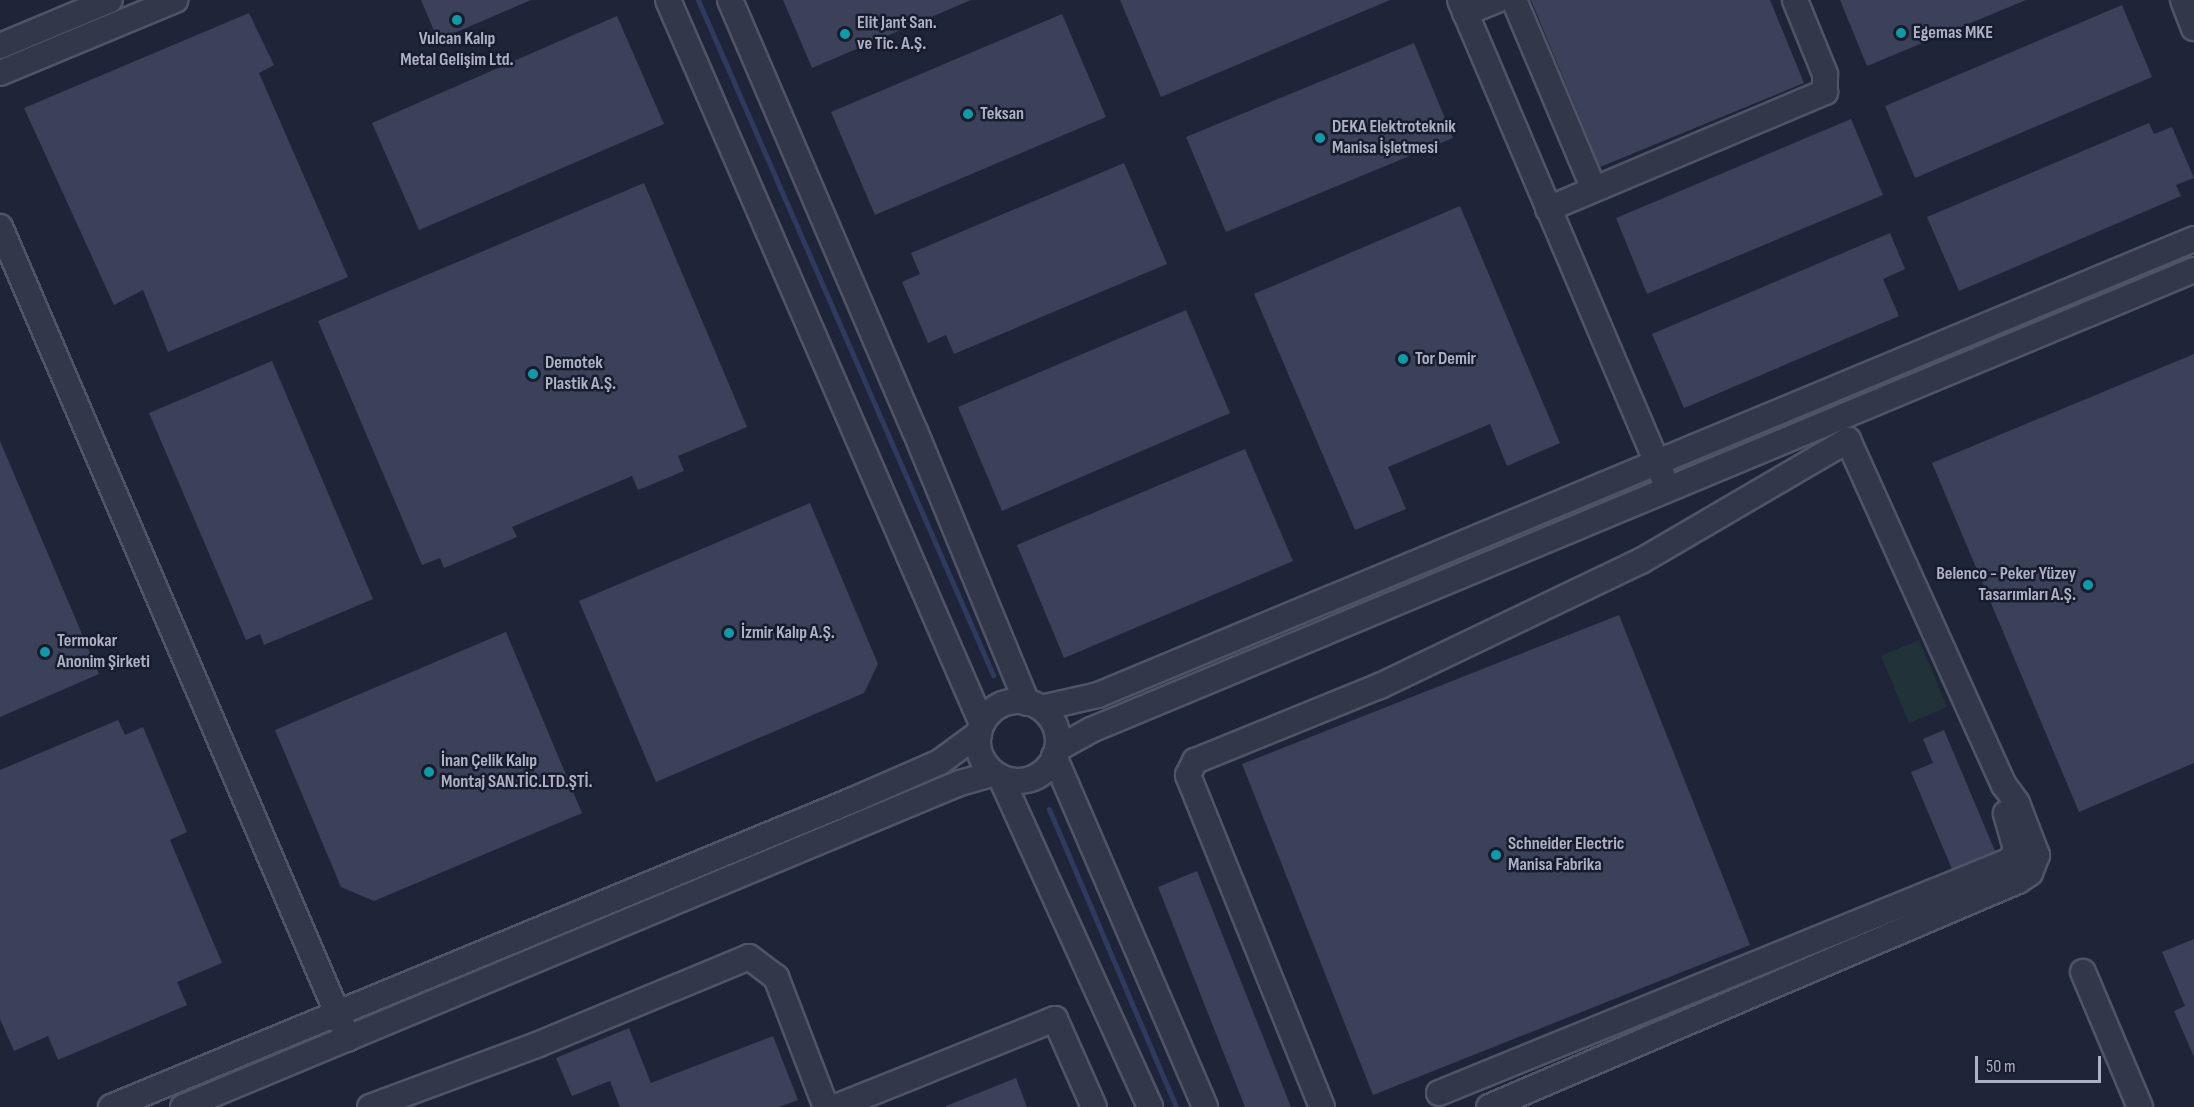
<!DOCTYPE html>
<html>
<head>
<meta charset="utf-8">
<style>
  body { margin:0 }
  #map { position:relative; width:2194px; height:1107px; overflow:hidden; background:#1f2538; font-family:"Sofia Sans Condensed",sans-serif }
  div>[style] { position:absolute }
  .green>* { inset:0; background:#213239 }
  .stream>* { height:5px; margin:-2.5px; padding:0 2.5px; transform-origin:2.5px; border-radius:2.5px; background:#2f3a5f }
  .building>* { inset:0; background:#3a4159 }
  .roads { filter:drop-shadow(2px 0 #505467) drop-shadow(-2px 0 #505467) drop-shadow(0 2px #505467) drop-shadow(0 -2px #505467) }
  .minor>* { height:24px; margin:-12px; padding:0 12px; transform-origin:12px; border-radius:12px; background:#323749 }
  .minor>.ring { margin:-12px; padding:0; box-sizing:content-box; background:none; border:24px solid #323749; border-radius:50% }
  .dots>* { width:16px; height:16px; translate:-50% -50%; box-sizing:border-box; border:3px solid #181c2d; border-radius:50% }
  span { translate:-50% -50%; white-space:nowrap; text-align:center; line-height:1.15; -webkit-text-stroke:5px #181c2d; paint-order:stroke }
  .poi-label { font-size:18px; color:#acb1c6; font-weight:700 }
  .left { translate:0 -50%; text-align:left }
  .right { translate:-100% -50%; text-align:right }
  .scale { position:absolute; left:1975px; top:1056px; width:126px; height:27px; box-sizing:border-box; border:3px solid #acb1c6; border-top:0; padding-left:8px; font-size:18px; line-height:21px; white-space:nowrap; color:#acb1c6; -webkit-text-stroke:4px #181c2d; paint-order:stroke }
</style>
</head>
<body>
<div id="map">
  <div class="green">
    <div style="clip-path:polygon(1919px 640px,1947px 707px,1909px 723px,1881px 656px)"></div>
  </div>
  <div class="stream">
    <div style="left:698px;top:0;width:737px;rotate:66.39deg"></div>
    <div style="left:1049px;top:809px;width:324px;rotate:66.9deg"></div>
  </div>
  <div class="building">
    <div style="clip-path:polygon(421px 0,531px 0,438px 40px)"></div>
    <div style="clip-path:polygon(783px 0,971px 0,812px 68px)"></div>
    <div style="clip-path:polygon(1120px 0,1390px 0,1161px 97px)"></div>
    <div style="clip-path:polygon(1531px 0,1770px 0,1804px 83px,1600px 167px)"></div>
    <div style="clip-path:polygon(1840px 0,2026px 0,1867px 66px)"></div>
    <div style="clip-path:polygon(2122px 5px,2152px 77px,1915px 178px,1885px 106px)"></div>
    <div style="clip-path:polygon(249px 13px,274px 65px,259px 73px,348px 277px,168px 352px,143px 290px,114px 305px,24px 108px)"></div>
    <div style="clip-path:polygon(1062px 14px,1106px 117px,875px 215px,831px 112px)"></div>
    <div style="clip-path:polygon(617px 16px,664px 124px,419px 230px,372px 123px)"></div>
    <div style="clip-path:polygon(1414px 43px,1453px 138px,1226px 232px,1186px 137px)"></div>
    <div style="clip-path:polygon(1851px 119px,1883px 195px,1647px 294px,1616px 218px)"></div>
    <div style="clip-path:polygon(2149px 123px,2154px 134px,2172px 127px,2194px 178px,2176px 185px,2181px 196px,1959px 291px,1927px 217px)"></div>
    <div style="clip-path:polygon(1124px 163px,1167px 264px,954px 354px,946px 335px,928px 343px,902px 282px,920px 274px,911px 253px)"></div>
    <div style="clip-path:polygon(644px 183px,747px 427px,678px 456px,684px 471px,638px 490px,632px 476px,512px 527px,517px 537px,444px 568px,440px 558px,422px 565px,318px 321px)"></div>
    <div style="clip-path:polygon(1460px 206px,1560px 443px,1507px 466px,1490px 424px,1388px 467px,1406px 509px,1355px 530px,1254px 294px)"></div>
    <div style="clip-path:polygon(1890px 233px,1905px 269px,1883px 279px,1899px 316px,1684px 408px,1652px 334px)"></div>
    <div style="clip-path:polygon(1186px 310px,1230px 413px,1002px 511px,958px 407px)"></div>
    <div style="clip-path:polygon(2194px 354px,2194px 763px,2079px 812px,1932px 463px)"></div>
    <div style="clip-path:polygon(272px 361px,373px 599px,264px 645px,260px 634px,246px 640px,149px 413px)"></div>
    <div style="clip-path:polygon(0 441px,99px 674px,0 717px)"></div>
    <div style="clip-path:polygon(1245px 449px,1293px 561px,1064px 658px,1017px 545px)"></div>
    <div style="clip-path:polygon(810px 503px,878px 664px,864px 693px,656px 782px,579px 601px)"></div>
    <div style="clip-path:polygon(1619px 615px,1750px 945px,1373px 1095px,1242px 764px)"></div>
    <div style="clip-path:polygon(506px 632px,582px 813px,374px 901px,341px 887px,275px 730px)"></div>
    <div style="clip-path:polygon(118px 720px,125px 735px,143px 727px,187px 832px,170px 840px,222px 963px,177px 982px,187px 1005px,58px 1060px,48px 1036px,14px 1051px,0 1019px,0 770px)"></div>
    <div style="clip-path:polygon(1944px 730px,1995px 851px,1952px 869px,1911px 772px,1933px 763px,1923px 739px)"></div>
    <div style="clip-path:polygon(1197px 871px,1291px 1107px,1245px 1107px,1158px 887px)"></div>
    <div style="clip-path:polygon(2194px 939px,2194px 1057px,2174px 1011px,2185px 1006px,2162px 952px)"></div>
    <div style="clip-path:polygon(629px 1028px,651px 1083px,773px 1036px,798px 1100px,779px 1107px,620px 1107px,610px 1081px,572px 1096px,556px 1058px)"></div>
    <div style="clip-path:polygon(1016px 1078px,1027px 1107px,946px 1107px,946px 1106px)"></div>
  </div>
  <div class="roads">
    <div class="minor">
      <div style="left:668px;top:0;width:789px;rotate:66.55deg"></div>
      <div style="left:730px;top:0;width:469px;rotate:66.8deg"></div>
      <div style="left:915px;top:431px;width:294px;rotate:67.6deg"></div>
      <div style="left:1460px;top:0;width:518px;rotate:66.95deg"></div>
      <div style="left:1514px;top:0;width:205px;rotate:67.1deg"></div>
      <div style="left:2183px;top:0;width:30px;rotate:69deg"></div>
      <div style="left:1465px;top:13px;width:35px;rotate:-22deg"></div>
      <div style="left:0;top:46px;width:119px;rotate:-22.7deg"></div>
      <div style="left:0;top:73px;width:190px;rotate:-22.6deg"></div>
      <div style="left:1548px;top:209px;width:301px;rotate:-22.9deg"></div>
      <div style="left:1825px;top:92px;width:18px;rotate:-90deg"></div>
      <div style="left:1825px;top:74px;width:80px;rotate:-112.1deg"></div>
      <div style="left:0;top:227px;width:883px;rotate:66.78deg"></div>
      <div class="ring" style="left:978px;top:701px;width:56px;height:56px"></div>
      <div style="left:1041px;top:708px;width:58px;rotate:-12.8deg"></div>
      <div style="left:1098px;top:695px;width:1187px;rotate:-22.59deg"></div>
      <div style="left:1057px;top:749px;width:39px;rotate:-29deg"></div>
      <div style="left:1091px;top:730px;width:1195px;rotate:-22.64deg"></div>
      <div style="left:1054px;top:756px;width:382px;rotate:66.7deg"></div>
      <div style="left:1001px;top:778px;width:361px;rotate:65.6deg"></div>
      <div style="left:2083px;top:972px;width:147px;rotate:67.1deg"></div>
      <div style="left:1439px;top:1093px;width:618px;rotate:-22.16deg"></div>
      <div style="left:2011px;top:860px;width:12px;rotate:-66deg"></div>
      <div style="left:2016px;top:849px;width:37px;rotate:-106deg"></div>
      <div style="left:111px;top:1107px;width:803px;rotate:-22.48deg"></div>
      <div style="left:853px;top:800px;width:95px;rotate:-23.6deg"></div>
      <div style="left:940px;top:762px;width:49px;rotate:-36.6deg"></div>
      <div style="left:183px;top:1107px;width:842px;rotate:-22.64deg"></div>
      <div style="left:960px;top:783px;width:35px;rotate:-16deg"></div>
      <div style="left:370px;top:1107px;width:180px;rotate:-20.4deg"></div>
      <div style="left:539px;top:1044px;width:227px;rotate:-22.5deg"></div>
      <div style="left:749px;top:957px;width:34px;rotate:37deg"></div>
      <div style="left:776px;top:977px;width:139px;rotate:69deg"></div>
      <div style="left:836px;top:1107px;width:236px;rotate:-21.9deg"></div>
      <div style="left:1055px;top:1019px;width:96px;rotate:66.1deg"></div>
      <div style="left:1322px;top:1107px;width:358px;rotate:-112deg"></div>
      <div style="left:1188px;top:775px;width:16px;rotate:-63deg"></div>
      <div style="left:1195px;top:761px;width:200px;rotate:-22.1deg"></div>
      <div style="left:1380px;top:686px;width:289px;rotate:-25.6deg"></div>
      <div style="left:1641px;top:561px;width:240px;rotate:-30.3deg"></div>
      <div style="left:1848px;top:440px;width:379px;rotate:65.7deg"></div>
      <div style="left:2004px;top:785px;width:22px;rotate:54deg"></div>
      <div style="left:2017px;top:803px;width:56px;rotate:69deg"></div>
      <div style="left:2037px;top:855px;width:19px;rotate:111deg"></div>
      <div style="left:2030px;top:873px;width:14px;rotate:146deg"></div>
      <div style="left:2018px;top:881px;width:575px;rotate:156.87deg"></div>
    </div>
  </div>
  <div class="dots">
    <div style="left:457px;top:20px;background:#0f9aa8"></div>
    <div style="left:1901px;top:33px;background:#0f9aa8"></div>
    <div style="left:845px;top:34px;background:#0f9aa8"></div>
    <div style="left:968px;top:114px;background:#0f9aa8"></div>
    <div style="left:1320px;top:138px;background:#0f9aa8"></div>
    <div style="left:1403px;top:359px;background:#0f9aa8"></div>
    <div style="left:533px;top:374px;background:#0f9aa8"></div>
    <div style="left:2088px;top:585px;background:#0f9aa8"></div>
    <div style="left:729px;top:633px;background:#0f9aa8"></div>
    <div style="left:45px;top:652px;background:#0f9aa8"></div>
    <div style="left:429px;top:772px;background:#0f9aa8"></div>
    <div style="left:1496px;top:855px;background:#0f9aa8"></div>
  </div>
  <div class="poi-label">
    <span class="left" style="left:857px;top:34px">Elit Jant San.<br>ve Tic. A.Ş.</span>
    <span class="left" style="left:1913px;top:33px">Egemas MKE</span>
    <span style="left:457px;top:50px">Vulcan Kalıp<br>Metal Gelişim Ltd.</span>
    <span class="left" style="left:980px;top:114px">Teksan</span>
    <span class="left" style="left:1332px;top:138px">DEKA Elektroteknik<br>Manisa İşletmesi</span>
    <span class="left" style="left:1415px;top:359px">Tor Demir</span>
    <span class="left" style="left:545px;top:374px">Demotek<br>Plastik A.Ş.</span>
    <span class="right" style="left:2076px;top:585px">Belenco - Peker Yüzey<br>Tasarımları A.Ş.</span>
    <span class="left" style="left:741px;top:633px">İzmir Kalıp A.Ş.</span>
    <span class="left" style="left:57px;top:652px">Termokar<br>Anonim Şirketi</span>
    <span class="left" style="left:441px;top:772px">İnan Çelik Kalıp<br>Montaj SAN.TİC.LTD.ŞTİ.</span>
    <span class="left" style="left:1508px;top:855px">Schneider Electric<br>Manisa Fabrika</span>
  </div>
  <div class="scale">50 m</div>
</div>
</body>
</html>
